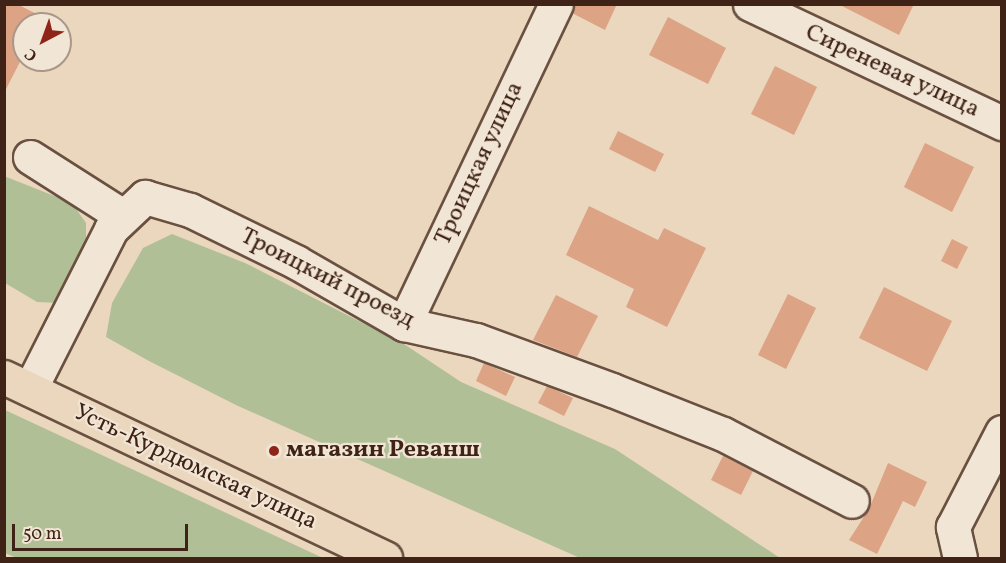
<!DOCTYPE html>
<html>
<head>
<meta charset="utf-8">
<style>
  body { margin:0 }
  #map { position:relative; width:1006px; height:563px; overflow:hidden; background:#ead7be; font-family:Vollkorn,serif }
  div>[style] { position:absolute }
  .green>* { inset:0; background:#b1bf96 }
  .building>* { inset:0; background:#dca385 }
  .roads { filter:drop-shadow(2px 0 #6a5040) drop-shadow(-2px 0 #6a5040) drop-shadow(0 2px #6a5040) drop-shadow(0 -2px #6a5040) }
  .minor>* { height:33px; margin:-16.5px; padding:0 16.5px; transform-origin:16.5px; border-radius:16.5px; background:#f1e5d5 }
  .major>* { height:33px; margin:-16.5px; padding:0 16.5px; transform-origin:16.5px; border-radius:16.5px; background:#ead7be }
  .dots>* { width:16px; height:16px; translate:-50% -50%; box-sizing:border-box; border:3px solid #f1e5d5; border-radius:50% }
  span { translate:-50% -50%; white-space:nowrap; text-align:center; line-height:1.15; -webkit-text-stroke:4.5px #f1e5d5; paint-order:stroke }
  .street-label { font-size:24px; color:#3f2316 }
  .poi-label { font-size:24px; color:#3f2316; font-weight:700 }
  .left { translate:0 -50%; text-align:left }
  .frame { position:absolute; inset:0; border:6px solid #3f2316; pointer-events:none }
  .north { position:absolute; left:12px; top:12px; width:60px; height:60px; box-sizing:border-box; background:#f1e5d5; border:2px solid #aa9789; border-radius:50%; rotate:221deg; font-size:16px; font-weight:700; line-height:24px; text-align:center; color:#3f2316 }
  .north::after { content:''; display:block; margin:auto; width:21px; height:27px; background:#8f2418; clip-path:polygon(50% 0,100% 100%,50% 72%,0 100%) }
  .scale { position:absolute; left:12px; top:524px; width:176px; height:27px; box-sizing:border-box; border:3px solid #3f2316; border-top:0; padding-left:8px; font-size:18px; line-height:21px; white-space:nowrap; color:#3f2316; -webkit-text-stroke:4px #f1e5d5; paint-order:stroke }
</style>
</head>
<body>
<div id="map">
  <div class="green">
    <div style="clip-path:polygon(4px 176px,72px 203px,86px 223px,86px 245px,59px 303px,37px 302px,5px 283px)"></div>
    <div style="clip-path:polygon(172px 234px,245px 263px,404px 344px,461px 382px,615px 449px,780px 558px,580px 558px,236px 405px,149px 361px,106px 337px,112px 303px,143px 248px)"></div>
    <div style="clip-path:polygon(5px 410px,323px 558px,17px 558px,5px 553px)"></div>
  </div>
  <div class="building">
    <div style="clip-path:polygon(4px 4px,17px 4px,56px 24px,24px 24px,24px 54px,4px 93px)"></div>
    <div style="clip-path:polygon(574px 4px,617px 4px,605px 30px,572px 13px)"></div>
    <div style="clip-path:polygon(838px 4px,914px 4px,899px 35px)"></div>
    <div style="clip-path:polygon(668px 17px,726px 48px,708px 84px,649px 55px)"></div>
    <div style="clip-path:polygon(775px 66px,817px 87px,794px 135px,751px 114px)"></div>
    <div style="clip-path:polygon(618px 131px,664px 154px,655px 172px,609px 149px)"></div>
    <div style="clip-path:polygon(925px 143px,974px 167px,952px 212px,904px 187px)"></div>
    <div style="clip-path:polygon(589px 206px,658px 240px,664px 228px,706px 248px,667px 327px,626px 307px,634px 289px,566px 255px)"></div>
    <div style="clip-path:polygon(952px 239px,968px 247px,957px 269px,941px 261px)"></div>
    <div style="clip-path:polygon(884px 287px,952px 321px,927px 371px,859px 338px)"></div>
    <div style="clip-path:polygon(788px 294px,816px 308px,786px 369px,758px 355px)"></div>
    <div style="clip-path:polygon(556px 295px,598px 316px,577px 357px,533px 340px)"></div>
    <div style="clip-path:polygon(484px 363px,515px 377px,506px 396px,476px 381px)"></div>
    <div style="clip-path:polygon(547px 386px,573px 398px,564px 416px,538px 403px)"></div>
    <div style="clip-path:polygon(723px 456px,753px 471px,741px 495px,711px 480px)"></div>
    <div style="clip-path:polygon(888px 463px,927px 482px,915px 507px,903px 501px,877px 554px,849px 540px,869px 509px)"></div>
  </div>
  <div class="roads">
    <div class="minor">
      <div style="left:750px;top:4px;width:279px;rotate:25.3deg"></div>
      <div style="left:30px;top:157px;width:108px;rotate:32.5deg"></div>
      <div style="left:404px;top:324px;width:354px;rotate:-64.6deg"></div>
      <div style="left:30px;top:389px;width:179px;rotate:-63.1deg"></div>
      <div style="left:111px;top:229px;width:47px;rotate:-43.3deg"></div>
      <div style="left:145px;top:197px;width:47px;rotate:16.1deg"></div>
      <div style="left:190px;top:210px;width:118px;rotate:26.1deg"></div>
      <div style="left:296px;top:262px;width:125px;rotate:29.9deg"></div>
      <div style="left:404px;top:324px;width:74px;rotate:12.5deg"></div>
      <div style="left:476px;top:340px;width:145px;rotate:20.2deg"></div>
      <div style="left:612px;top:390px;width:119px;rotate:21.6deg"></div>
      <div style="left:723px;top:434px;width:145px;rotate:27.4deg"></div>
      <div style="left:960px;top:558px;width:32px;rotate:-103deg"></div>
      <div style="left:953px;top:527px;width:107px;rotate:-62.7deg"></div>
    </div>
    <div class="major">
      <div style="left:4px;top:377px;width:422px;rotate:25.4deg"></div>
    </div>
  </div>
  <div class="dots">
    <div style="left:274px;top:451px;background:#8f2418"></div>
  </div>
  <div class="street-label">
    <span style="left:892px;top:72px;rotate:25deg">Сиреневая улица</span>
    <span style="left:480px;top:164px;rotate:-65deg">Троицкая улица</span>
    <span style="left:327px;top:279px;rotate:27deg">Троицкий проезд</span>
    <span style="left:195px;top:468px;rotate:25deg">Усть-Курдюмская улица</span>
  </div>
  <div class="poi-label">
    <span class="left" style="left:286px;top:451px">магазин Реванш</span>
  </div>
  <div class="frame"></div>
  <div class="north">С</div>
  <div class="scale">50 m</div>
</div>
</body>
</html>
